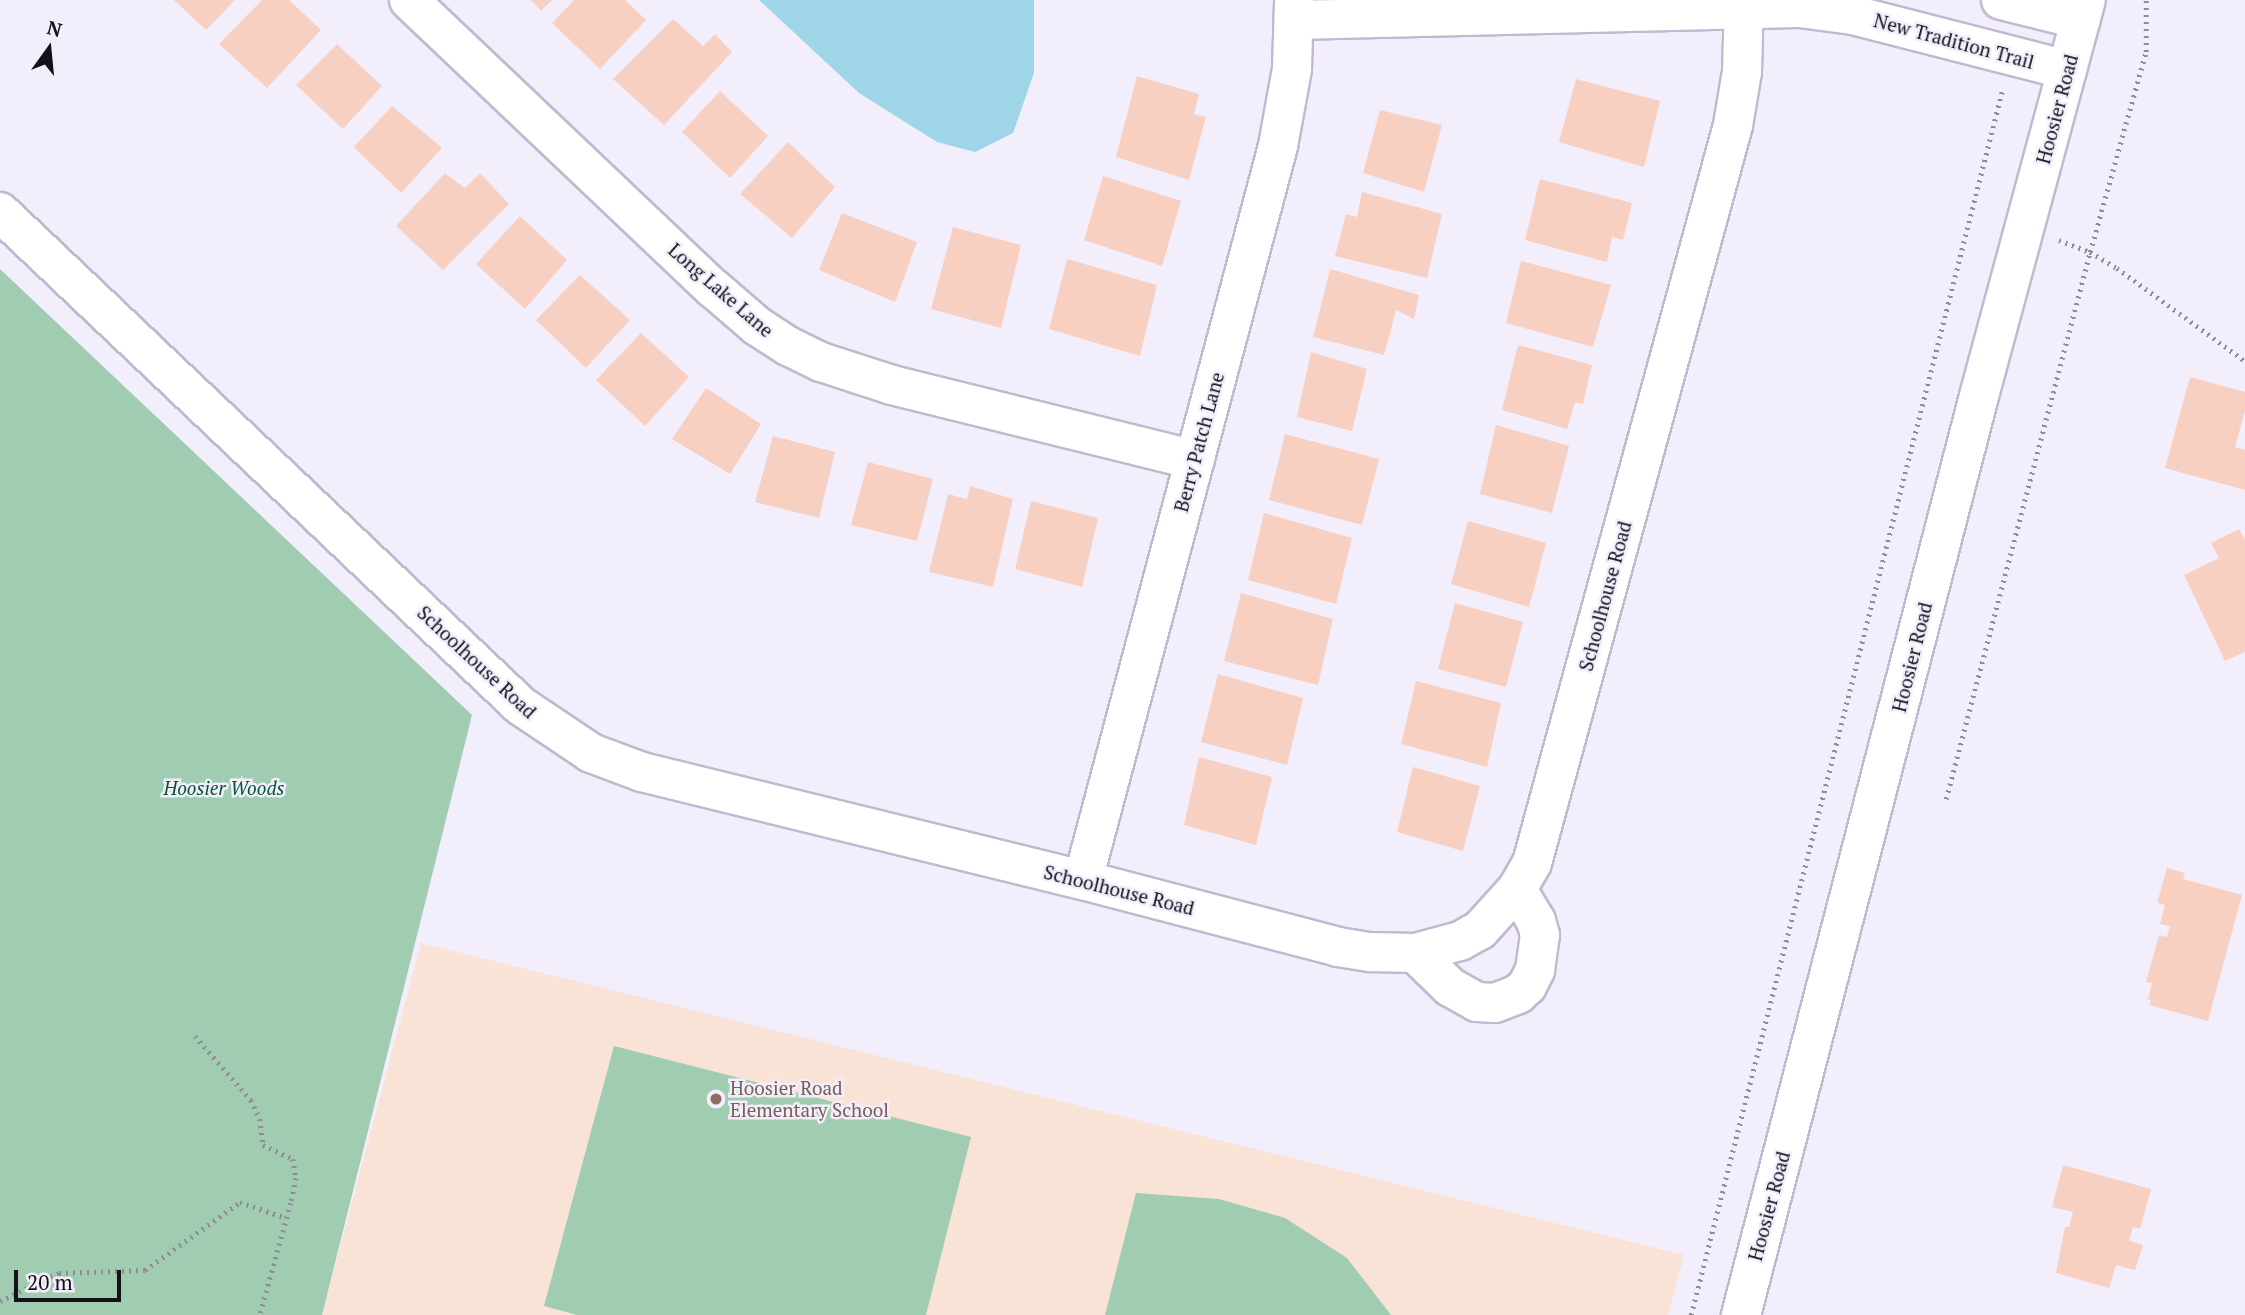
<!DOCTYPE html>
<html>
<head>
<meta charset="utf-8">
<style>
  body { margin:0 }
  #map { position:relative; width:2245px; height:1315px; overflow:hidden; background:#f3eefc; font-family:"PT Serif",serif }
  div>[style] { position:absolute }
  .education>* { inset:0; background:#f9e2d6 }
  .green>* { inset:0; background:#a0ccb1 }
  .water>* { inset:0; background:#9ed6e8 }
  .building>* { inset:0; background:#f8d0c1 }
  .path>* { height:4.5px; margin-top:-2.25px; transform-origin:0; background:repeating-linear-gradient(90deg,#8f8b97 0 2px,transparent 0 7px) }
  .roads { filter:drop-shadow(2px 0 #c0b9cf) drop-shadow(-2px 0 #c0b9cf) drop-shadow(0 2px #c0b9cf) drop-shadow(0 -2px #c0b9cf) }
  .minor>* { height:38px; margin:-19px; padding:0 19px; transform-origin:19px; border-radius:19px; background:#fff }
  .dots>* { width:19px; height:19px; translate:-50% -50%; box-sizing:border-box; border:4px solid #f3eefc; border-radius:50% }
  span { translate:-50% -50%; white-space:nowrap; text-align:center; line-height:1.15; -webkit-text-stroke:5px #f3eefc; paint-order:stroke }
  .street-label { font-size:19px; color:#141119 }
  .park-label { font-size:19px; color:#035634; font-style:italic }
  .education-label { font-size:19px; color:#785e54 }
  .left { translate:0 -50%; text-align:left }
  .north { position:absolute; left:14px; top:14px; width:70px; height:70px; -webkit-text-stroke:5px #f3eefc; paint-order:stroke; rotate:15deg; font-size:19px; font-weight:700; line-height:28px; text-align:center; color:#141119 }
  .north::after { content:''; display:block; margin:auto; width:24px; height:32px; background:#141119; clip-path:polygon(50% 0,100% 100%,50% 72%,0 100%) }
  .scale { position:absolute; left:14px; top:1270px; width:107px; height:32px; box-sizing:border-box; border:4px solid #141119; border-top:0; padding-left:9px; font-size:21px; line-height:24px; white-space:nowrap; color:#141119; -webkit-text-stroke:5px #f3eefc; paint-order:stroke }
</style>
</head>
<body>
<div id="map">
  <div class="education">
    <div style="clip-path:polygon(421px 943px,1684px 1255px,1668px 1315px,322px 1315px)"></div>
  </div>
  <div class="green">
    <div style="clip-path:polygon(0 269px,472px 715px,322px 1315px,0 1315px)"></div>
    <div style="clip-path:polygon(614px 1046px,971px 1137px,926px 1315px,577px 1315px,544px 1306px)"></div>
    <div style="clip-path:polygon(1136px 1193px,1219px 1199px,1285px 1218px,1347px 1258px,1391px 1315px,1105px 1315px)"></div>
  </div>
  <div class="water">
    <div style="clip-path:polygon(759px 0,1034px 0,1034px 73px,1013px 133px,975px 152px,937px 142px,859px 93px)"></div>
  </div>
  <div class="building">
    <div style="clip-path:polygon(174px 0,235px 0,206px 30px)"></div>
    <div style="clip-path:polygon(262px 0,289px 0,321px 30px,267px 88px,219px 44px)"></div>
    <div style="clip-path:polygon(531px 0,552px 0,541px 11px)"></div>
    <div style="clip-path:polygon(574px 0,625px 0,646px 20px,600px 69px,552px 23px)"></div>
    <div style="clip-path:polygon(673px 19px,703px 46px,715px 34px,732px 52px,664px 125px,613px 79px)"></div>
    <div style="clip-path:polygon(337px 44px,382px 86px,343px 129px,296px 85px)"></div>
    <div style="clip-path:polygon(1137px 76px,1199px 94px,1194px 114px,1206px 117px,1189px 180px,1116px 157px)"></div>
    <div style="clip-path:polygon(1576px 79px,1660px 101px,1644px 167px,1559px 142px)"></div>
    <div style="clip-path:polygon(720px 91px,768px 136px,730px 178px,682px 132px)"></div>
    <div style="clip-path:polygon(392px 106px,442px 148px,401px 193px,354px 147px)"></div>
    <div style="clip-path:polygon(1380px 110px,1442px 125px,1424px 192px,1363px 173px)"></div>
    <div style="clip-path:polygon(788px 142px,835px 187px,792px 238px,740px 194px)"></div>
    <div style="clip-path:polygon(445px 173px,465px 188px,480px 173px,509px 204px,443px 270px,396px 226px)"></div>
    <div style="clip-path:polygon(1103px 176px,1181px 201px,1162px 266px,1084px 240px)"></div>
    <div style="clip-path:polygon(1540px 179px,1632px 203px,1623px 240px,1612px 237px,1607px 262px,1525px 240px)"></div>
    <div style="clip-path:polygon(1362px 192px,1442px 214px,1427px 278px,1335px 256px,1346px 214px,1357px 217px)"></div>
    <div style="clip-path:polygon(842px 213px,917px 242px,895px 302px,819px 270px)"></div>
    <div style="clip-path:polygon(520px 216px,567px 260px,525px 309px,476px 264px)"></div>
    <div style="clip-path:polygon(953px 227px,1021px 245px,1001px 328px,931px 309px)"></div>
    <div style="clip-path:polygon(1067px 259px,1157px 285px,1140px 356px,1049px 329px)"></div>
    <div style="clip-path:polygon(1521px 261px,1611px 285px,1593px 347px,1506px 323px)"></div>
    <div style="clip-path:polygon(1330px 269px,1419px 295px,1414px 319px,1396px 310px,1384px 355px,1313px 337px)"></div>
    <div style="clip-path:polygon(580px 275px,630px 320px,586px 368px,536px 320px)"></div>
    <div style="clip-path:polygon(641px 333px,689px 377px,645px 426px,596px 380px)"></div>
    <div style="clip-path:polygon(1518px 345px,1592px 365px,1583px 404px,1575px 402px,1567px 429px,1502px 410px)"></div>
    <div style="clip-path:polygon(1311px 352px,1367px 369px,1352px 431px,1297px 417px)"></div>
    <div style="clip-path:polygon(2190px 377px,2245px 392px,2245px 411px,2235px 447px,2245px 450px,2245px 490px,2165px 468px)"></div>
    <div style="clip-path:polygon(706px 388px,761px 424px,730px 474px,672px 439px)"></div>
    <div style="clip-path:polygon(1496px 425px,1569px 446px,1552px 513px,1480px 494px)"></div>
    <div style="clip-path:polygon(1285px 434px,1379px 459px,1362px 525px,1269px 500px)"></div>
    <div style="clip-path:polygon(773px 436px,835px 452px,819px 518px,755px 502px)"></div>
    <div style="clip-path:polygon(868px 462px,933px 479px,917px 541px,851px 525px)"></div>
    <div style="clip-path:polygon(970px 486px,1013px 499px,993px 587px,929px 572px,948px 494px,967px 499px)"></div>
    <div style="clip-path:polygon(1031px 501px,1098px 518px,1082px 587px,1015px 569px)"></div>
    <div style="clip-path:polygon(1264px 513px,1352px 538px,1336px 604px,1248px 580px)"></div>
    <div style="clip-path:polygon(1468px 521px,1546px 543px,1529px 607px,1451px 584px)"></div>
    <div style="clip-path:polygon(2239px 529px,2245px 540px,2245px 652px,2225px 661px,2184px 575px,2219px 558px,2211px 543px)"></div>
    <div style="clip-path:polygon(1241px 593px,1333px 619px,1318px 685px,1224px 661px)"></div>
    <div style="clip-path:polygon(1455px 603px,1523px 622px,1506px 687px,1438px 669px)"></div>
    <div style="clip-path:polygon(1218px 674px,1303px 698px,1287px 765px,1201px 742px)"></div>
    <div style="clip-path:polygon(1416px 681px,1501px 703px,1487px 767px,1401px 744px)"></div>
    <div style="clip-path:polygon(1199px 757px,1272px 777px,1256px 845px,1184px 825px)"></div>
    <div style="clip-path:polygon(1413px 767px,1480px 786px,1463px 851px,1397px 832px)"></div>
    <div style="clip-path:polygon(2167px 868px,2185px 873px,2183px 879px,2242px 895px,2208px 1021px,2149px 1005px,2151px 1000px,2148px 999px,2152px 983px,2146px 982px,2159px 935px,2167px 937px,2170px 926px,2160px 924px,2165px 905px,2157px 903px)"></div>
    <div style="clip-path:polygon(2063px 1165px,2151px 1189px,2140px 1229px,2133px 1227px,2129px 1241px,2143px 1245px,2135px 1270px,2116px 1265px,2109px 1288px,2056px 1273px,2065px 1227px,2069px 1227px,2073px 1212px,2052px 1207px)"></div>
  </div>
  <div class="path">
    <div style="left:2059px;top:240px;width:33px;rotate:21deg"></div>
    <div style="left:2090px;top:252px;width:31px;rotate:31deg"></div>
    <div style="left:2117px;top:268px;width:158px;rotate:36deg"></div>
    <div style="left:1946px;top:799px;width:566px;rotate:-75.25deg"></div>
    <div style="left:2090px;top:252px;width:208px;rotate:-74.4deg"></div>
    <div style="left:2146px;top:52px;width:52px;rotate:-90deg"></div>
    <div style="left:195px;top:1036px;width:85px;rotate:48.8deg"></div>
    <div style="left:251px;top:1100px;width:21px;rotate:65deg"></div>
    <div style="left:260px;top:1119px;width:26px;rotate:83deg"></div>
    <div style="left:263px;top:1145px;width:33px;rotate:25deg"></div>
    <div style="left:293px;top:1159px;width:19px;rotate:81deg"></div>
    <div style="left:296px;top:1178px;width:25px;rotate:101deg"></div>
    <div style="left:291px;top:1203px;width:116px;rotate:105.5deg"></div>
    <div style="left:0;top:1301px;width:65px;rotate:-25.4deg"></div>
    <div style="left:59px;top:1273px;width:86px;rotate:-2deg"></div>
    <div style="left:145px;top:1270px;width:117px;rotate:-35.6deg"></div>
    <div style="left:240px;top:1202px;width:49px;rotate:19.2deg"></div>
    <div style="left:1691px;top:1315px;width:1263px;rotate:-75.74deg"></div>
  </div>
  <div class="roads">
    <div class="minor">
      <div style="left:409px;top:0;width:419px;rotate:43.5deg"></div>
      <div style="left:713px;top:288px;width:58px;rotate:40.8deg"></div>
      <div style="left:757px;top:326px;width:37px;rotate:33deg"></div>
      <div style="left:788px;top:346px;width:37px;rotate:26deg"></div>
      <div style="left:821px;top:362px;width:75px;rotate:17.9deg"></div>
      <div style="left:892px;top:385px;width:312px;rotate:13.9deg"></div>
      <div style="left:2001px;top:0;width:82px;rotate:14deg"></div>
      <div style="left:1295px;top:20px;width:504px;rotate:-1.36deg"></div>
      <div style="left:1799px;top:8px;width:54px;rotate:7.4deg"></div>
      <div style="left:1853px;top:15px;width:221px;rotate:14.4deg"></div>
      <div style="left:0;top:212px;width:718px;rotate:43.48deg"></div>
      <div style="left:521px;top:706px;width:84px;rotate:33.9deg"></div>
      <div style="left:591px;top:753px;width:54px;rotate:20.4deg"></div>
      <div style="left:642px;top:772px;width:454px;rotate:13.8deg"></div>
      <div style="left:1083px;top:880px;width:264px;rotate:14.7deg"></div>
      <div style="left:1338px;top:947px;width:33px;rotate:9deg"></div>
      <div style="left:1371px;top:952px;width:44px;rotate:1.3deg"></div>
      <div style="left:1415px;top:953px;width:47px;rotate:-14.9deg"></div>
      <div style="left:1460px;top:941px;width:23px;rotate:-29deg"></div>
      <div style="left:1480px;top:930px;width:55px;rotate:-47.9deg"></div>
      <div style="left:1517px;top:889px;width:30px;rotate:-60deg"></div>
      <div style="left:1532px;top:863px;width:765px;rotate:-74.76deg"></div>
      <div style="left:1733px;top:125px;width:54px;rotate:-80.4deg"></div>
      <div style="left:1742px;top:72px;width:72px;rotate:-88.4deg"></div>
      <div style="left:1083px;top:880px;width:759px;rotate:-75.12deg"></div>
      <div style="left:1278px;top:146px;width:78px;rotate:-79.7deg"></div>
      <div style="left:1292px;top:69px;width:69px;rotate:-88.3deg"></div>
      <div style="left:1415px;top:953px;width:49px;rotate:44.2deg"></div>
      <div style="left:1450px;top:987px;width:31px;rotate:29deg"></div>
      <div style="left:1477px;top:1002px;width:18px;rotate:3deg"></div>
      <div style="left:1495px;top:1003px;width:25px;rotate:-21deg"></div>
      <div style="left:1518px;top:994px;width:12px;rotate:-42deg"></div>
      <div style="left:1527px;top:986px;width:18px;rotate:-63deg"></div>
      <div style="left:1535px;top:970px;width:35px;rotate:-82deg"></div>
      <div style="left:1540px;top:935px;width:15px;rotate:-106deg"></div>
      <div style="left:1536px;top:921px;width:37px;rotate:-121deg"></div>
      <div style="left:1741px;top:1315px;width:949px;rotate:-75.48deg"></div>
      <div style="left:1979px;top:396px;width:410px;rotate:-74.9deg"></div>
    </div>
  </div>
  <div class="dots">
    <div style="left:716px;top:1099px;background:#8d6e63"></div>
  </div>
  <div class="street-label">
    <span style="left:1954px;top:41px;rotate:15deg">New Tradition Trail</span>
    <span style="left:2057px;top:109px;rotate:-75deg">Hoosier Road</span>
    <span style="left:721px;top:290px;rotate:41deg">Long Lake Lane</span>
    <span style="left:1199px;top:442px;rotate:-75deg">Berry Patch Lane</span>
    <span style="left:1605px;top:596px;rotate:-75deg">Schoolhouse Road</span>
    <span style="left:1912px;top:657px;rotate:-76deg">Hoosier Road</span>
    <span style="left:477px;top:662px;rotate:43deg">Schoolhouse Road</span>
    <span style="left:1119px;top:890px;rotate:14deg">Schoolhouse Road</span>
    <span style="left:1769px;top:1206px;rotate:-75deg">Hoosier Road</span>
  </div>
  <div class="park-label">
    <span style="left:224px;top:788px">Hoosier Woods</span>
  </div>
  <div class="education-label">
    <span class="left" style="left:730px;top:1099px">Hoosier Road<br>Elementary School</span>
  </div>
  <div class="north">N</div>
  <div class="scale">20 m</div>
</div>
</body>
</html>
